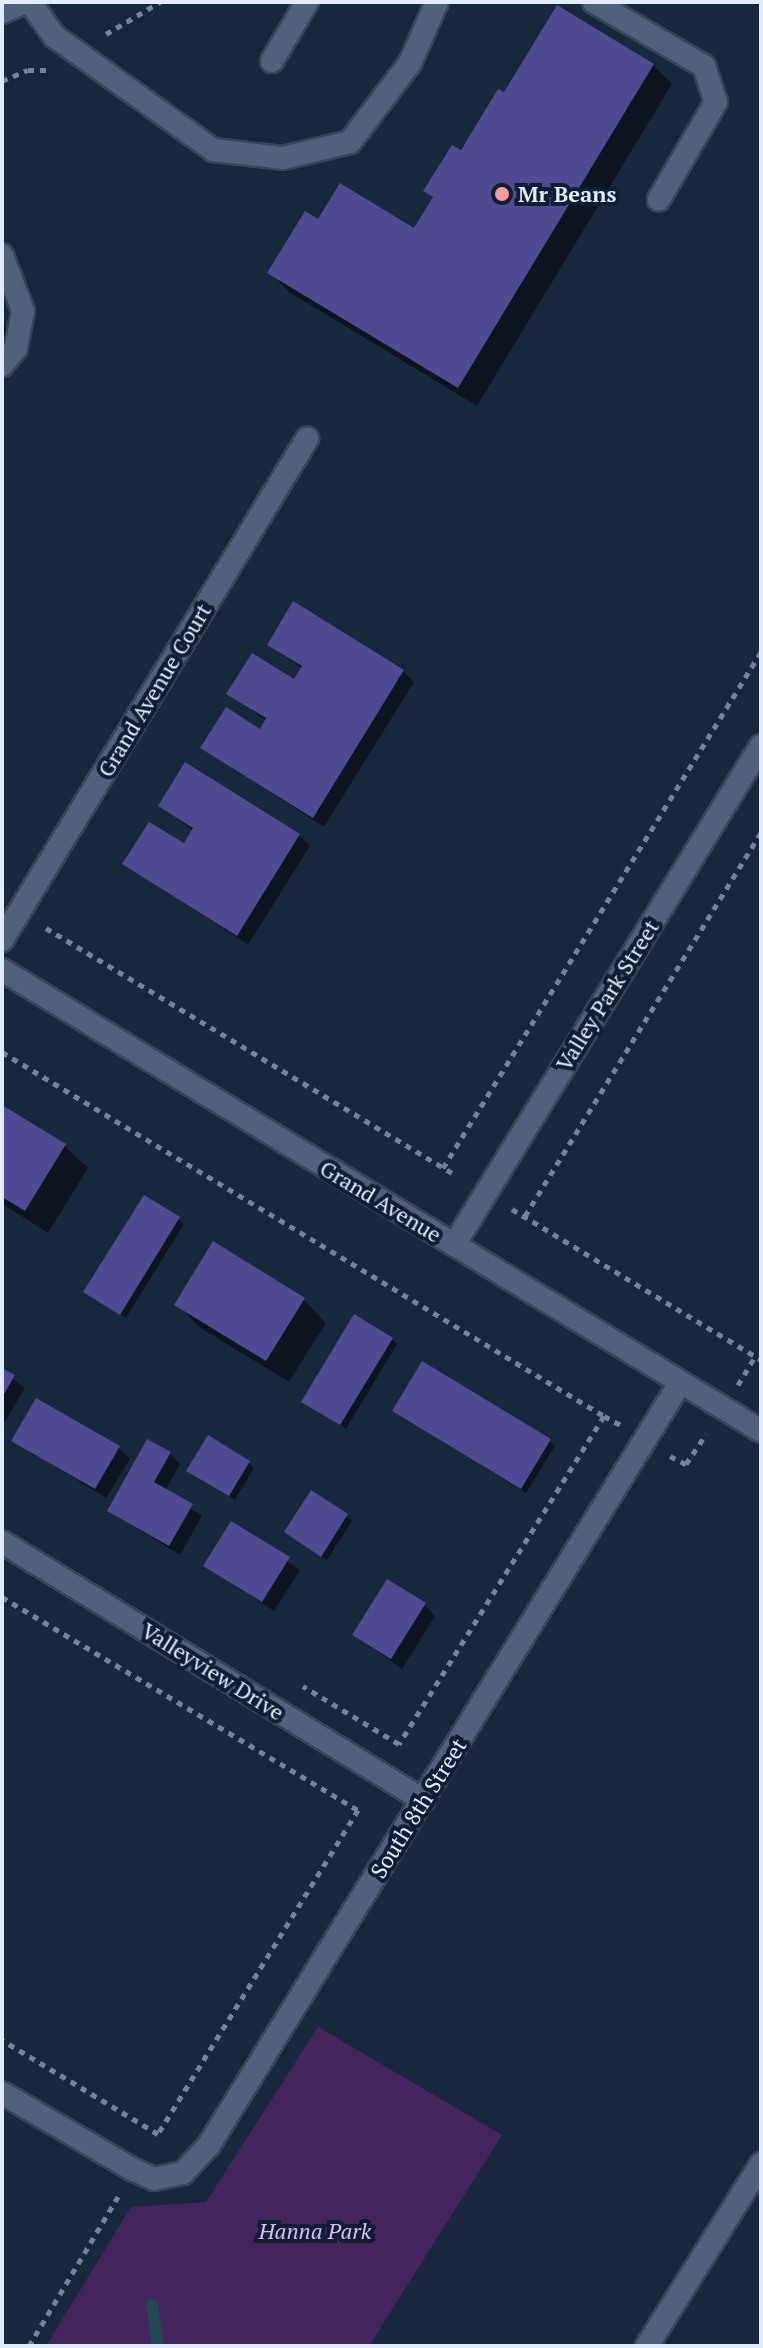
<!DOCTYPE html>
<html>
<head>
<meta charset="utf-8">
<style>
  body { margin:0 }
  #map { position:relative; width:763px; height:2348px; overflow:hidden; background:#19273d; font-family:"PT Serif",serif }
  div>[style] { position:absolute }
  .green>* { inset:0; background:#45255e }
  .shadow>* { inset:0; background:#0007 }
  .stream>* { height:12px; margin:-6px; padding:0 6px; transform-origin:6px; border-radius:6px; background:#224850 }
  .building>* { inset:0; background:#4f4a91 }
  .path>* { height:5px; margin-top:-2.5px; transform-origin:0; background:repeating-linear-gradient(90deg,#768295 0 6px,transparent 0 12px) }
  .roads { filter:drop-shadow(2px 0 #3a4457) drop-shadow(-2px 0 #3a4457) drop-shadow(0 2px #3a4457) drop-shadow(0 -2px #3a4457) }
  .service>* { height:22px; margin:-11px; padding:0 11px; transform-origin:11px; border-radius:11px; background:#51617b }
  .minor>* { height:22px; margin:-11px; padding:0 11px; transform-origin:11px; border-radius:11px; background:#51617b }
  .tertiary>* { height:22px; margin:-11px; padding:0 11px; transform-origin:11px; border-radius:11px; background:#51617b }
  .dots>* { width:22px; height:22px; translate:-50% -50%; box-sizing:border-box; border:4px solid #101d33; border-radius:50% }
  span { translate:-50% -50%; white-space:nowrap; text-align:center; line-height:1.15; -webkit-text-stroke:8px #101d33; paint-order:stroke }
  .poi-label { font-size:22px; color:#e3ecfc; font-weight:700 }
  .left { translate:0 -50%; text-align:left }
  .street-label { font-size:22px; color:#e3ecfc }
  .park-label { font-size:22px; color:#d8bbf5; font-style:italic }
  .frame { position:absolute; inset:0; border:4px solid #e3ecfc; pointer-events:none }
</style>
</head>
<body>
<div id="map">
  <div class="green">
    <div style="clip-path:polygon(318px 2027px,502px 2135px,369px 2346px,46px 2346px,131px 2207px,206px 2202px)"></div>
  </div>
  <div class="shadow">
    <div style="clip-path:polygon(653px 65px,672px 84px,477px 406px,289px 292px,270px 273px,319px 222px,415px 231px,434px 199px,426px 191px,504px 95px)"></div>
    <div style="clip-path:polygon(2px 319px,17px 357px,2px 363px)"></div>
    <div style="clip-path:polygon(269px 645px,403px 671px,414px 682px,324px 827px,203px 748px,260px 731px,267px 721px,229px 694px,295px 681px,303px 669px)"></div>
    <div style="clip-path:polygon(160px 806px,299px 835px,310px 846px,248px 945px,125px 864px,184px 845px,194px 831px)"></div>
    <div style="clip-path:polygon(2px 1107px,65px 1146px,88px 1168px,48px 1233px,2px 1204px)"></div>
    <div style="clip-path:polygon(179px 1219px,184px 1224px,126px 1318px,86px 1292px)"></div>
    <div style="clip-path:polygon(304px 1300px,326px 1323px,289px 1382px,199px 1327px,177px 1304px)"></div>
    <div style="clip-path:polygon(392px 1339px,397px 1344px,346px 1429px,304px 1402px)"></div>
    <div style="clip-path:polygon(2px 1370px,25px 1388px,3px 1425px,2px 1424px)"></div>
    <div style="clip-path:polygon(394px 1411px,550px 1441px,555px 1446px,526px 1493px)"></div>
    <div style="clip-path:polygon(14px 1441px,119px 1448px,130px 1459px,106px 1498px)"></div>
    <div style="clip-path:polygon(169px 1453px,180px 1464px,165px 1491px,202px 1516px,180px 1555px,109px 1511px)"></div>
    <div style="clip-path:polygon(249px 1463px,254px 1468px,235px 1500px,194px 1475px)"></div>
    <div style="clip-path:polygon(311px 1493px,352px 1521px,327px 1560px,286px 1532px)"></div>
    <div style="clip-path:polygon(231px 1524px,300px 1570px,274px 1611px,205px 1565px)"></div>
    <div style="clip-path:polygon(425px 1605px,435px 1616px,402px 1669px,355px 1635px)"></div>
  </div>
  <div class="stream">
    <div style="left:152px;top:2305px;width:41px;rotate:81.7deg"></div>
  </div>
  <div class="building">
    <div style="clip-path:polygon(557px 5px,654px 64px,458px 388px,267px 273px,305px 211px,318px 219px,340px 183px,414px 228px,433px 197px,423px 191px,452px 145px,461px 150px,498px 89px,504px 92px)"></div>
    <div style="clip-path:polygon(293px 601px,404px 670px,313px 818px,200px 748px,226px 707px,260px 729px,266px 718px,226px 694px,252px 653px,294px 679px,302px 666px,267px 645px)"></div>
    <div style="clip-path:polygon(185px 762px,300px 834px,237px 936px,122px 864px,149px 822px,184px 843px,193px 828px,158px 806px)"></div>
    <div style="clip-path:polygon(2px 1105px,66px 1144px,25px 1211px,2px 1197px)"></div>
    <div style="clip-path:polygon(144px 1195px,180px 1217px,120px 1315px,83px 1292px)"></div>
    <div style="clip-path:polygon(213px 1241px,305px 1298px,266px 1361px,174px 1305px)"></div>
    <div style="clip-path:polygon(354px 1314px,393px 1338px,340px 1425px,301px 1402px)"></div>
    <div style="clip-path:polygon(422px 1361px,551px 1439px,521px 1489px,392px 1411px)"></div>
    <div style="clip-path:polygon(2px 1368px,15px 1375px,2px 1398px)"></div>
    <div style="clip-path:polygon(36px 1398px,120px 1446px,95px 1489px,11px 1441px)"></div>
    <div style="clip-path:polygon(208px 1435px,250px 1461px,229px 1496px,186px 1471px)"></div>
    <div style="clip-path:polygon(147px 1439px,171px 1452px,154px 1482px,193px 1504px,169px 1546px,107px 1511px)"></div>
    <div style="clip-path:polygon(311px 1490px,348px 1514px,321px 1557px,284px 1532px)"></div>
    <div style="clip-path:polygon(231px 1521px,290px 1557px,262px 1602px,203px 1566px)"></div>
    <div style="clip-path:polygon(387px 1579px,426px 1603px,391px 1659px,352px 1635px)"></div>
  </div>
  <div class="path">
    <div style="left:106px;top:34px;width:63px;rotate:-30.7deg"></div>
    <div style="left:2px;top:81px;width:28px;rotate:-23deg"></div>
    <div style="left:28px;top:70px;width:18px"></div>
    <div style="left:46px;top:928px;width:479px;rotate:31.1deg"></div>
    <div style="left:2px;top:1052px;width:703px;rotate:31.16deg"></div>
    <div style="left:604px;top:1416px;width:387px;rotate:122deg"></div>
    <div style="left:399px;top:1744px;width:112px;rotate:-148.9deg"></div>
    <div style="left:443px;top:1168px;width:606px;rotate:-58.36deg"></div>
    <div style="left:512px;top:1209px;width:291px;rotate:31.2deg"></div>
    <div style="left:525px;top:1216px;width:450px;rotate:-58.4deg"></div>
    <div style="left:738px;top:1385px;width:33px;rotate:-59deg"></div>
    <div style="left:604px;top:1416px;width:19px;rotate:28deg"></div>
    <div style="left:670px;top:1456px;width:18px;rotate:27deg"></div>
    <div style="left:686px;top:1464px;width:36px;rotate:-56deg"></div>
    <div style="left:2px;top:1597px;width:415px;rotate:30.9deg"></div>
    <div style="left:358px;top:1810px;width:381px;rotate:121.7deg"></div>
    <div style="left:158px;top:2134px;width:182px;rotate:-148.9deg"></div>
    <div style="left:29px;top:2346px;width:176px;rotate:-59.2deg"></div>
  </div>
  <div class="roads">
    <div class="service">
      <div style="left:30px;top:2px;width:42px;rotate:54.8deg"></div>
      <div style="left:54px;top:36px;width:196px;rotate:35.6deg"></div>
      <div style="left:213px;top:150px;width:70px;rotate:6.5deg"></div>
      <div style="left:283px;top:158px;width:69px;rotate:-13.4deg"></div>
      <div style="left:350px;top:142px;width:99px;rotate:-52.8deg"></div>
      <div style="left:410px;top:63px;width:67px;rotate:-66.1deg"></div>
      <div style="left:594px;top:2px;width:127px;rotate:30.2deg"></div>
      <div style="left:704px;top:66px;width:38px;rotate:72deg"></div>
      <div style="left:716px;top:102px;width:113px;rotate:120.4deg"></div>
      <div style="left:272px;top:61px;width:69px;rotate:-59.3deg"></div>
      <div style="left:2px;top:255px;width:60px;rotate:69.4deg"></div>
      <div style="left:23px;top:311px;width:38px;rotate:101deg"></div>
      <div style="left:16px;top:348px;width:22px;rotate:129deg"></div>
    </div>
    <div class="minor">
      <div style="left:2px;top:940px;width:587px;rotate:-58.67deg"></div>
      <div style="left:2px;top:970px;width:888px;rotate:31.27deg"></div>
      <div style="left:454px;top:1245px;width:586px;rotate:-58.4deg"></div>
      <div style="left:2px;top:1542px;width:494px;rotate:31.5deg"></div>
      <div style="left:2px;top:2093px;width:153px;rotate:30.3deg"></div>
      <div style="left:134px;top:2170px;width:22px;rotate:24deg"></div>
      <div style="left:154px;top:2179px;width:30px;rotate:-12deg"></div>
      <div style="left:183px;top:2173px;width:38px;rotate:-47deg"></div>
      <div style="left:209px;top:2145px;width:896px;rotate:-58.28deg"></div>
      <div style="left:647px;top:2346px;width:215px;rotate:-57.9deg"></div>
    </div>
    <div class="tertiary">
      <div style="left:2px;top:12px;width:25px;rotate:-23deg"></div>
    </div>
  </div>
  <div class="dots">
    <div style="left:502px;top:194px;background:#f59b9c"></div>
  </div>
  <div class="poi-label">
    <span class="left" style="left:518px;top:194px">Mr Beans</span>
  </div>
  <div class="street-label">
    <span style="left:154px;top:690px;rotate:-59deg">Grand Avenue Court</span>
    <span style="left:607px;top:995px;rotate:-58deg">Valley Park Street</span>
    <span style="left:381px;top:1201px;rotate:31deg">Grand Avenue</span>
    <span style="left:213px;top:1671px;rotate:32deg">Valleyview Drive</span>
    <span style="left:418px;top:1808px;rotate:-58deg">South 8th Street</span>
  </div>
  <div class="park-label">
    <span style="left:315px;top:2231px">Hanna Park</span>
  </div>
  <div class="frame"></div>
</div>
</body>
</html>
